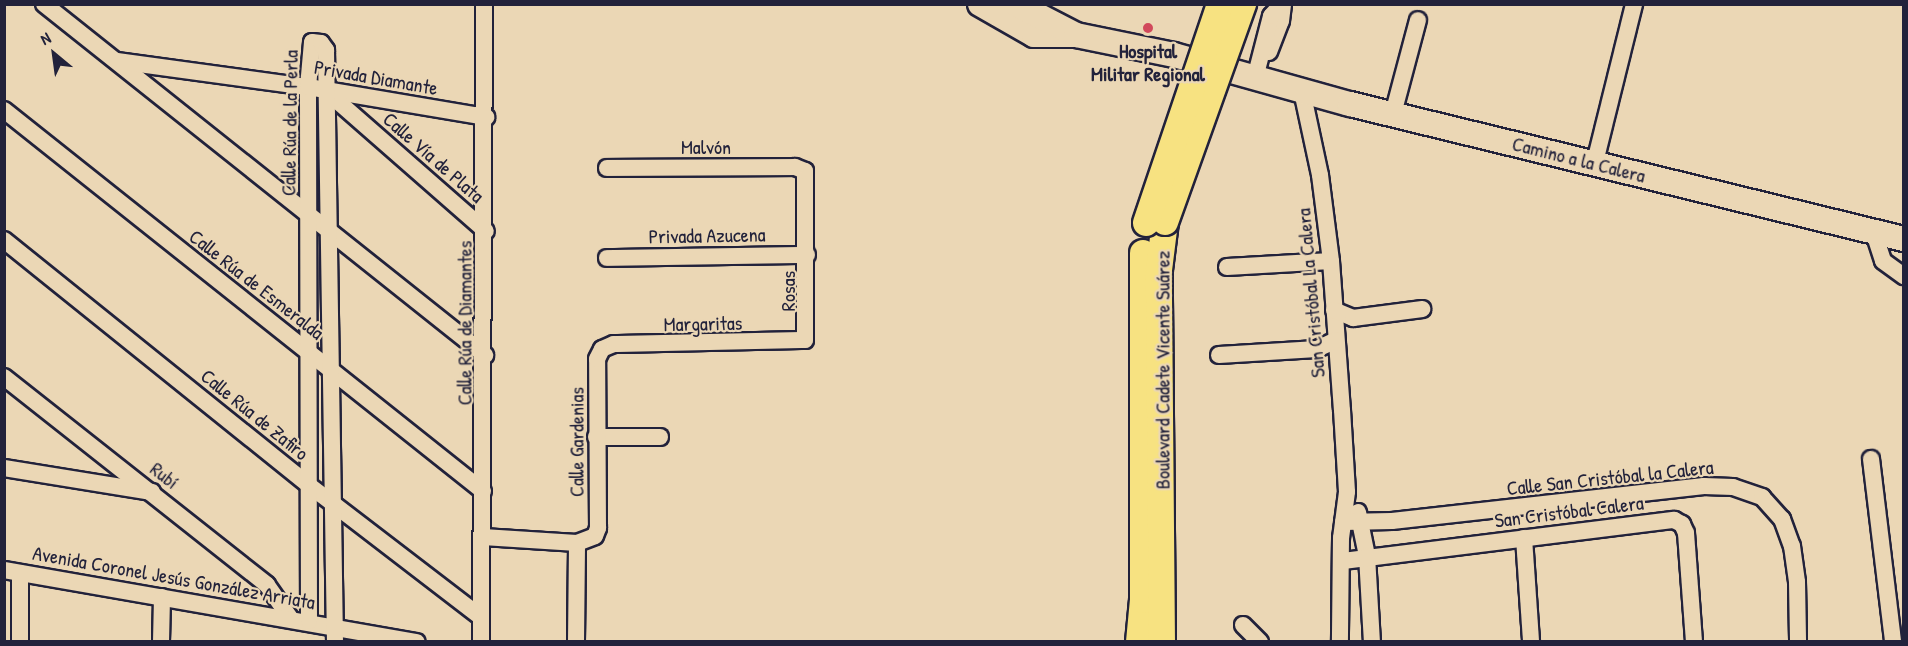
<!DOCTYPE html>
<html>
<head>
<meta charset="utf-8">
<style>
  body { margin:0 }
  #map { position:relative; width:1908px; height:646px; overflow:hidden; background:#ebd7b5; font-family:"Patrick Hand",sans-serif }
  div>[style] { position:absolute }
  .roads { filter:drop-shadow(2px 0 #22223b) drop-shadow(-2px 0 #22223b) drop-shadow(0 2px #22223b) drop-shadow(0 -2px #22223b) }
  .street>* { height:16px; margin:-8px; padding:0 8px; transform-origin:8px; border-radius:8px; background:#ebd7b5 }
  .secondary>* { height:24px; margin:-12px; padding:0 12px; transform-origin:12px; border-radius:12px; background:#ebd7b5 }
  .primary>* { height:26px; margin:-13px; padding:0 13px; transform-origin:13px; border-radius:13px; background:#f7e281 }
  .bridges { filter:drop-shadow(2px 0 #22223b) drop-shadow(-2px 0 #22223b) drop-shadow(0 2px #22223b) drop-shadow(0 -2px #22223b) }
  .primary-bridge>* { height:26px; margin:-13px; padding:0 13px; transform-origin:13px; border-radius:13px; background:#f7e281 }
  .dots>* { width:16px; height:16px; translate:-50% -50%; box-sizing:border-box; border:3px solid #ebd7b5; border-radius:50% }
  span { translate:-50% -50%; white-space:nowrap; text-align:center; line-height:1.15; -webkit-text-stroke:4.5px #ebd7b5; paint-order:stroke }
  .poi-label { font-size:20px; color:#22223b; font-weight:700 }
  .street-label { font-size:20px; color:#22223b }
  .frame { position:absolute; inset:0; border:6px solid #22223b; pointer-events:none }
  .north { position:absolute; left:24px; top:24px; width:60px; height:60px; -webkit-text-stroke:4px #ebd7b5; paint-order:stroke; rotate:331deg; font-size:16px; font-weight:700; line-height:24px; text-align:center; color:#22223b }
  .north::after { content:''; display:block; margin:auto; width:21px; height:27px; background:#22223b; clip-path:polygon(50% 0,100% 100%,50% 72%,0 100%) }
</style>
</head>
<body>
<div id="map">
  <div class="roads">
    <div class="street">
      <div style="left:44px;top:4px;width:564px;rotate:38.52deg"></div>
      <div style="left:1269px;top:52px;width:33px;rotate:-69deg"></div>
      <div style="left:1281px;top:21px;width:17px;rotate:-83deg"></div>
      <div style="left:117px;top:61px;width:193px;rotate:7.8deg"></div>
      <div style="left:308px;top:87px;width:181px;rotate:9.6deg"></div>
      <div style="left:1255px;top:78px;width:64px;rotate:-75.5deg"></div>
      <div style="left:1271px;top:16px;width:16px;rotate:-47deg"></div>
      <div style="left:1302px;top:91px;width:86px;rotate:77.9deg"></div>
      <div style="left:1320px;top:175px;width:87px;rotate:82.7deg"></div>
      <div style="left:1331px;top:261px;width:149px;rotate:85.8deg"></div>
      <div style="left:1342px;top:410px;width:82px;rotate:86.5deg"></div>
      <div style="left:1347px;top:492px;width:46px;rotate:97.4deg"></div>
      <div style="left:1341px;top:538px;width:104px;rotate:90.6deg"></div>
      <div style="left:327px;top:92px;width:211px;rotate:41.2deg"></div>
      <div style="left:4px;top:110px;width:612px;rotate:38.5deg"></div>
      <div style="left:1393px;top:114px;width:97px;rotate:-75.1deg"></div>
      <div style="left:1595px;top:162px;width:163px;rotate:-76.1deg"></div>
      <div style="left:1874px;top:233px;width:29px;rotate:72deg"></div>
      <div style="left:1883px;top:261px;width:26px;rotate:36deg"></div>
      <div style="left:4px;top:240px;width:393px;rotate:38.8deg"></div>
      <div style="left:310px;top:486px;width:215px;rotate:37.5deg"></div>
      <div style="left:607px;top:258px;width:200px;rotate:-0.9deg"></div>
      <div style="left:1227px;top:267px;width:104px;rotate:-3.3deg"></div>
      <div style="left:1334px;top:310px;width:21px;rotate:23deg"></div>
      <div style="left:1353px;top:318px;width:70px;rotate:-7.4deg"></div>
      <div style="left:1219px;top:355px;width:98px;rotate:-3.5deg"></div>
      <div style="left:1317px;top:349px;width:21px;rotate:-25deg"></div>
      <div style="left:4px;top:377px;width:335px;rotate:38.3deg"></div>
      <div style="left:267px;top:585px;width:39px;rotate:55deg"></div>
      <div style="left:596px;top:437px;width:64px"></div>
      <div style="left:1871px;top:459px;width:184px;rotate:83.1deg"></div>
      <div style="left:4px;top:468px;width:150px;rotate:9.2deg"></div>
      <div style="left:1358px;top:512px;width:45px;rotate:78.4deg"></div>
      <div style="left:1367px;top:556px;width:86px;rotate:86.7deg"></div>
      <div style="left:1343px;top:522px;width:49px;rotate:-1.2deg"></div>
      <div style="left:1392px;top:521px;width:314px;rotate:-6.4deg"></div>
      <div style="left:1704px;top:486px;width:29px;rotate:2deg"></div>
      <div style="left:1733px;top:487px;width:31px;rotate:19deg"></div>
      <div style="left:1762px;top:497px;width:30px;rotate:48deg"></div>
      <div style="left:1782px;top:519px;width:29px;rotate:70deg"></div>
      <div style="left:1792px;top:546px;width:36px;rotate:82deg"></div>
      <div style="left:1797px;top:582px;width:60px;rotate:89deg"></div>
      <div style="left:483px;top:537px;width:94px;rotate:3.7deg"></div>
      <div style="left:577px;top:543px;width:19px;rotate:-21deg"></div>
      <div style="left:595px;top:536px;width:9px;rotate:-69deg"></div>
      <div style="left:598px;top:528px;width:169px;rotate:-90.3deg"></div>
      <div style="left:597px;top:359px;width:11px;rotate:-63deg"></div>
      <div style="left:602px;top:349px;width:13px;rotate:-23deg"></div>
      <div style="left:614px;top:344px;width:191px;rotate:-1.2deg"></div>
      <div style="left:805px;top:340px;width:169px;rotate:-90deg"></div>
      <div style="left:805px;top:171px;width:11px;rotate:-158deg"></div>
      <div style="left:795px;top:167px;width:188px;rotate:179.7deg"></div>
      <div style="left:1524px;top:538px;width:104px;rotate:86.1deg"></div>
      <div style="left:1343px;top:561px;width:334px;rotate:-7.1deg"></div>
      <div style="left:1674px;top:520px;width:9px;rotate:27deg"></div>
      <div style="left:1682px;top:524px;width:10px;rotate:66deg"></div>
      <div style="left:1686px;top:533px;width:109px;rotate:85.8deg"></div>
      <div style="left:4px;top:570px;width:419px;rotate:9.9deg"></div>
      <div style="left:20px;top:573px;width:69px;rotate:90deg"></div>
      <div style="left:309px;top:621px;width:534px;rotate:-90.11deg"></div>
      <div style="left:308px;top:87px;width:45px;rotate:-84.9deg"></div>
      <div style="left:312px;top:42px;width:9px;rotate:6deg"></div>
      <div style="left:321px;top:43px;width:9px;rotate:54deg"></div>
      <div style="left:326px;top:50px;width:592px;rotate:89.13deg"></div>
      <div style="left:1243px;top:625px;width:24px;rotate:45deg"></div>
      <div style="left:161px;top:642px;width:45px;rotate:-88.7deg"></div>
      <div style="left:481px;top:642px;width:638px;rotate:-89.73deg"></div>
      <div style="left:576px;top:642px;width:99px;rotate:-89.4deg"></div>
    </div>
    <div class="secondary">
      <div style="left:980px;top:4px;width:62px;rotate:29.9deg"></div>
      <div style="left:1034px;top:35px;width:40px"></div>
      <div style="left:1016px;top:4px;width:68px;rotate:27.3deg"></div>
      <div style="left:1076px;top:35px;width:100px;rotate:11.5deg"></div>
      <div style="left:1174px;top:55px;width:183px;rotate:15.6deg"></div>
      <div style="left:1350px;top:104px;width:570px;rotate:13.7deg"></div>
    </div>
    <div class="primary">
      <div style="left:1139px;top:642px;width:42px;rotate:-84.6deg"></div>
      <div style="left:1143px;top:600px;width:347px;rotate:-90deg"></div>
      <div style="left:1162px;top:642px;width:372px;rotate:-90.5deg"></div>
      <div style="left:1159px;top:270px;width:48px;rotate:-82.9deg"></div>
    </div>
  </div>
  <div class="bridges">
    <div class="primary-bridge">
      <div style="left:1165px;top:222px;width:232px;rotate:-70.3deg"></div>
      <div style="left:1146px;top:223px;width:231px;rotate:-71.3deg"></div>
    </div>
  </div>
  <div class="dots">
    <div style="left:1148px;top:28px;background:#d1495b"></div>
  </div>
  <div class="poi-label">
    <span style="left:1148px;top:62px">Hospital<br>Militar Regional</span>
  </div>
  <div class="street-label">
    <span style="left:376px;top:77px;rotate:10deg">Privada Diamante</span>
    <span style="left:289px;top:123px;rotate:-89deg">Calle Rúa de la Perla</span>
    <span style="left:706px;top:146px">Malvón</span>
    <span style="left:434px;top:157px;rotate:41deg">Calle Vía de Plata</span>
    <span style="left:1579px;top:159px;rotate:14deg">Camino a la Calera</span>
    <span style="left:707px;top:235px;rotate:-1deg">Privada Azucena</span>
    <span style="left:257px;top:284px;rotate:38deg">Calle Rúa de Esmeralda</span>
    <span style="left:787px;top:291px;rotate:-90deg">Rosas</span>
    <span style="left:1310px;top:293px;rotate:-95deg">San Cristóbal La Calera</span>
    <span style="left:464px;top:323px;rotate:-90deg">Calle Rúa de Diamantes</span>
    <span style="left:703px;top:323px;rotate:-1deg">Margaritas</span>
    <span style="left:1162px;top:370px;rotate:-90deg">Boulevard Cadete Vicente Suárez</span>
    <span style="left:255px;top:414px;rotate:39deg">Calle Rúa de Zafiro</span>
    <span style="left:576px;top:442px;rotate:-90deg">Calle Gardenias</span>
    <span style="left:165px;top:475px;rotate:38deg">Rubí</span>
    <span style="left:1610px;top:477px;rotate:-6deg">Calle San Cristóbal la Calera</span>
    <span style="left:1569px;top:511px;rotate:-7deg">San Cristóbal Calera</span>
    <span style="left:174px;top:577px;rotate:10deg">Avenida Coronel Jesús González Arriata</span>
  </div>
  <div class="frame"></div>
  <div class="north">N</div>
</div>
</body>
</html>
